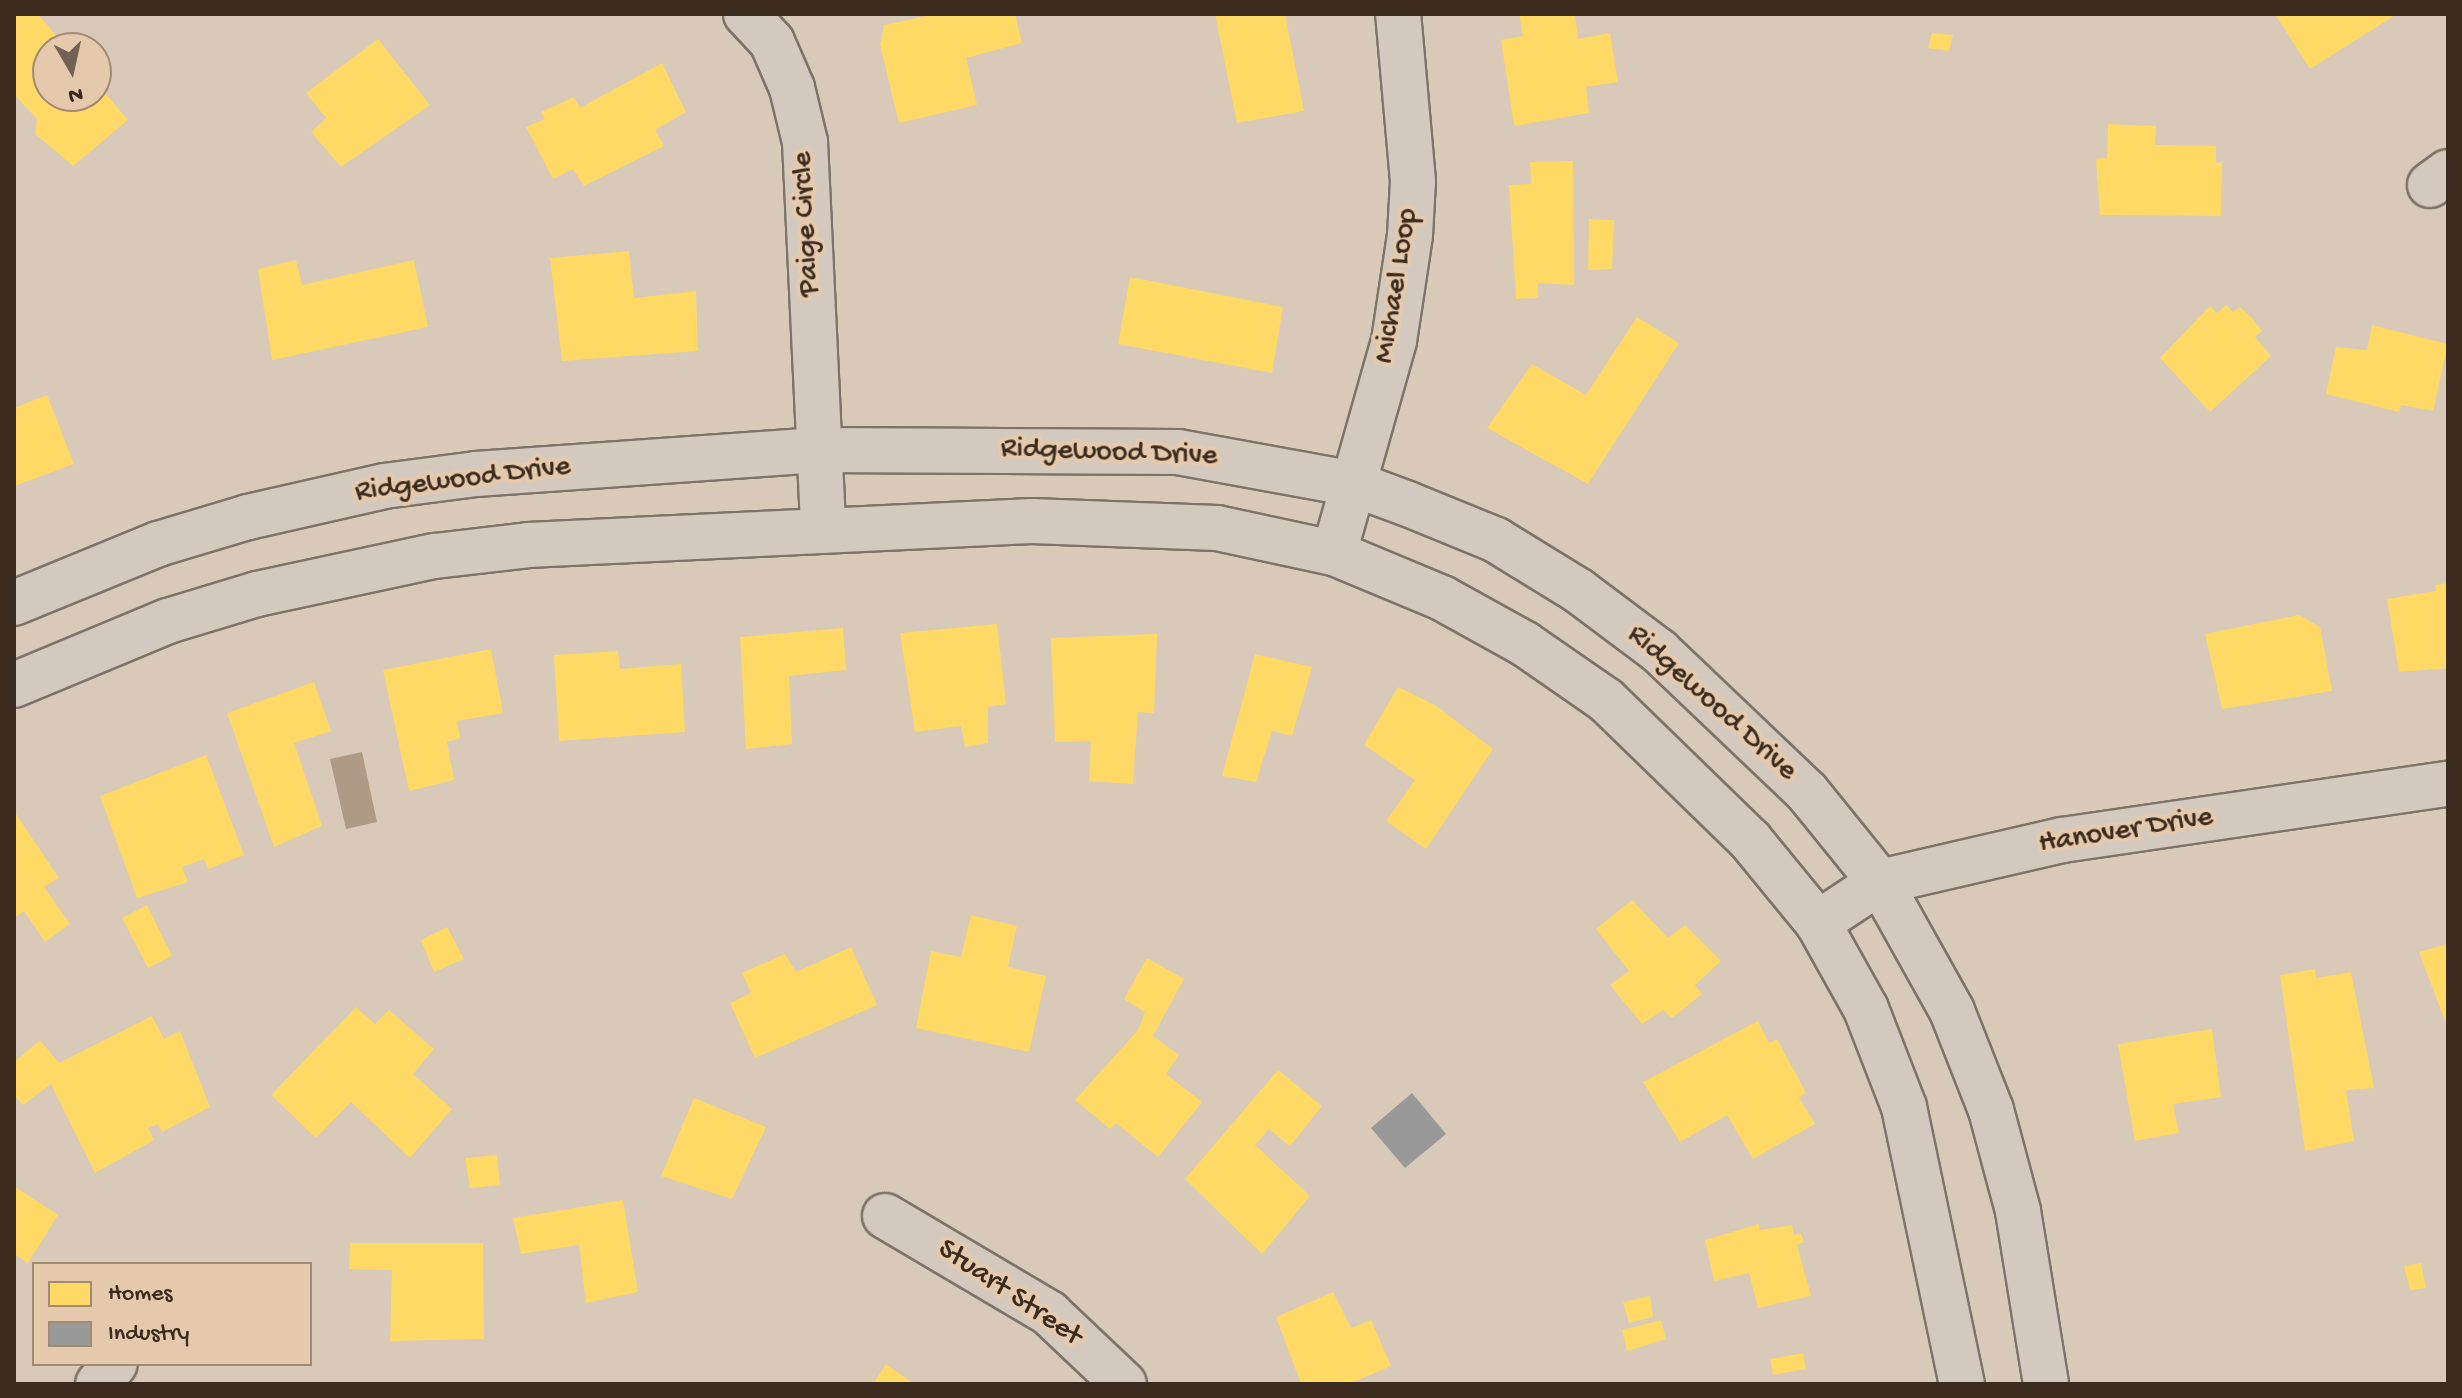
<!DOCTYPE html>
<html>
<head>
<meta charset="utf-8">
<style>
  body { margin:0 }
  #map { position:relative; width:2462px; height:1398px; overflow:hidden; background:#d8c9b9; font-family:"Gochi Hand",sans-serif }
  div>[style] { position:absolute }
  .water>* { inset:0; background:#af9a86 }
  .homes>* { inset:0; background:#ffd966 }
  .industry>* { inset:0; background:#999 }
  .roads { filter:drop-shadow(2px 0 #7d7369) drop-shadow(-2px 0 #7d7369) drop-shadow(0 2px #7d7369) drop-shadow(0 -2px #7d7369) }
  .minor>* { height:44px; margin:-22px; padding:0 22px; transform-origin:22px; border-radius:22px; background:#d3c9be }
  span { translate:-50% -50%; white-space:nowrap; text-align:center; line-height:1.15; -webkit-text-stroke:8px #e5c9ac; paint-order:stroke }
  .street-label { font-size:30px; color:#3b2a1e }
  .frame { position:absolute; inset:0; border:16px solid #3b2a1e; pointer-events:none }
  .legend { position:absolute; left:32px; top:1262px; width:280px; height:104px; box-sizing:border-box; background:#e5c9ac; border:2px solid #a18973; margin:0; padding:10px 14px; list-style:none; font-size:24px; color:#3b2a1e }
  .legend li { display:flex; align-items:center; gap:16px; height:40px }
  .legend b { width:40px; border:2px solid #a18973 }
  .north { position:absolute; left:32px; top:32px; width:80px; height:80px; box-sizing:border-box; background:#e5c9ac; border:2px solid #a18973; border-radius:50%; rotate:171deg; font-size:22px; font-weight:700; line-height:32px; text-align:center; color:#3b2a1e }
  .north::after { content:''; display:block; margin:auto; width:28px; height:36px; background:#726254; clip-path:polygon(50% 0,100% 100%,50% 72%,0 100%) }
</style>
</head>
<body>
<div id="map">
  <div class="water">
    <div style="clip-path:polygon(362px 752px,377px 822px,346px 829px,330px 759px)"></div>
  </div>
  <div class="homes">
    <div style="clip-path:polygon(14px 14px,38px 14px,67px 48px,48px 48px,48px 96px,96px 96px,96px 82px,128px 120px,73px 166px,35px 134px,37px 119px,14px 94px)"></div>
    <div style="clip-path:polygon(935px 14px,1015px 14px,1022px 43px,966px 58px,977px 105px,899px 123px,880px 45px,884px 25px)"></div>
    <div style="clip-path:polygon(1215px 14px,1285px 14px,1304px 111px,1237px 123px)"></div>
    <div style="clip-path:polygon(1519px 14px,1575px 14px,1578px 39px,1610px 33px,1618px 82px,1586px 87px,1589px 113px,1514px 126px,1501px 40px,1523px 36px)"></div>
    <div style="clip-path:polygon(2275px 14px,2397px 14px,2310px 69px)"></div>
    <div style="clip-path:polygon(1932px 33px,1953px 35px,1949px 51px,1928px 48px)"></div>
    <div style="clip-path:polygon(378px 39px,430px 105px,341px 167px,311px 132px,326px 118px,306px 93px)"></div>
    <div style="clip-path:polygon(662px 63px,686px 112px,655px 130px,664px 146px,584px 186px,573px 169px,553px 179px,526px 127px,545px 119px,541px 112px,574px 97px,580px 108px)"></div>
    <div style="clip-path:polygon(2108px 124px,2156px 126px,2155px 145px,2216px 146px,2216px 163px,2222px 162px,2221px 216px,2100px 215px,2096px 159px,2107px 158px)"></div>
    <div style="clip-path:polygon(1573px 161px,1574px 285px,1538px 283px,1538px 298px,1516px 299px,1509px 185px,1531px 184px,1530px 162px)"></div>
    <div style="clip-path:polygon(1589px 219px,1614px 220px,1612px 269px,1588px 270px)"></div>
    <div style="clip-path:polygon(629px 251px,634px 298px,696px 291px,698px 351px,562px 361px,550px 258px)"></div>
    <div style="clip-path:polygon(296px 260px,302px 285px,414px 260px,428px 327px,272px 360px,258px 269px)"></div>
    <div style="clip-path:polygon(1130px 277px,1283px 307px,1272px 373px,1118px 344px)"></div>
    <div style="clip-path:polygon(2226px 305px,2233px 312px,2240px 307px,2252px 318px,2262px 331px,2255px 337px,2271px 356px,2210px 412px,2160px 358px,2210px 306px,2217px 313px)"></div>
    <div style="clip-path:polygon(1637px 317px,1679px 343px,1588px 484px,1487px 428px,1532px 364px,1586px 395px)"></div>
    <div style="clip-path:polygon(2372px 325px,2448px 344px,2433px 411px,2401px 405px,2399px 412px,2326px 394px,2336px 347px,2367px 350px)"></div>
    <div style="clip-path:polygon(47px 395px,74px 464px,14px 486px,14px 408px)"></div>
    <div style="clip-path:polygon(2448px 583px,2448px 668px,2399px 672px,2387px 599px,2436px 591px,2435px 585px)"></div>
    <div style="clip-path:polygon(2299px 615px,2320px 627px,2332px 691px,2222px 709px,2205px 634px)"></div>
    <div style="clip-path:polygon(997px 624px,1006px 704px,988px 707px,988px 743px,965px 747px,961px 726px,915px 732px,900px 633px)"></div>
    <div style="clip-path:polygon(843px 628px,846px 670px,789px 676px,792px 744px,746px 749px,740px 637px)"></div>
    <div style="clip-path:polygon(1157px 634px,1154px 713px,1138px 712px,1133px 784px,1089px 781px,1091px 741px,1055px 742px,1051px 638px)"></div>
    <div style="clip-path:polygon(491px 649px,503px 713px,457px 721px,460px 738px,447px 742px,454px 780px,409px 791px,383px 670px)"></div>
    <div style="clip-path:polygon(618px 651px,620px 669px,681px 664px,685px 732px,559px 741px,554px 655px)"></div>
    <div style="clip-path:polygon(1255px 654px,1312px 667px,1292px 736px,1272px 731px,1256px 782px,1222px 776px)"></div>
    <div style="clip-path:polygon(314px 682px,331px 731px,294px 743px,322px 826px,274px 847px,227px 713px)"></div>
    <div style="clip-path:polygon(1398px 687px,1435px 705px,1493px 749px,1426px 849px,1386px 821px,1415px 780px,1364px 745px)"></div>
    <div style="clip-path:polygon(206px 755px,244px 855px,208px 869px,204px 859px,182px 867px,188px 882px,137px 898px,100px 796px)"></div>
    <div style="clip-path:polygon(14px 811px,59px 878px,44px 887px,70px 924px,45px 942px,24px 911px,14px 918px)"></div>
    <div style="clip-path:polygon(1632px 900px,1668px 938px,1685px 925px,1721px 961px,1695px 985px,1702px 994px,1672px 1018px,1663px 1010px,1642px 1024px,1610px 985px,1629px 971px,1596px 929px)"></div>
    <div style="clip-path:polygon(147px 905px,172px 956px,148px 968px,122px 918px)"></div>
    <div style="clip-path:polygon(971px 915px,1017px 926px,1008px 967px,1046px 976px,1029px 1052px,916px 1028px,931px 951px,961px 957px)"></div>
    <div style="clip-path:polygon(447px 927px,464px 959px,434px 972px,421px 940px)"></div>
    <div style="clip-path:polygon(2448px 944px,2448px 1029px,2419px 952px)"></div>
    <div style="clip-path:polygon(851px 947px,877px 1005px,755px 1058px,730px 1003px,751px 993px,742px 973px,785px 954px,796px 972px)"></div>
    <div style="clip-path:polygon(1147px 958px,1184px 979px,1153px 1036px,1179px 1055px,1166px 1074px,1202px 1102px,1158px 1157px,1116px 1123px,1110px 1129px,1075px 1100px,1138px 1030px,1145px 1012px,1124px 999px)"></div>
    <div style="clip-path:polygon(2315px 969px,2316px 978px,2351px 972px,2374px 1088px,2346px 1090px,2354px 1141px,2305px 1151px,2280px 975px)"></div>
    <div style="clip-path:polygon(356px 1007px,375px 1024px,389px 1010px,434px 1049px,413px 1074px,452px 1109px,410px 1158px,351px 1102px,316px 1138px,271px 1095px)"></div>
    <div style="clip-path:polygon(152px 1016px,164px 1039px,180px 1031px,210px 1107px,162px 1132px,158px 1124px,148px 1128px,154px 1140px,95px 1173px,51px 1084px,23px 1105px,14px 1095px,14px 1062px,40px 1040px,59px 1063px)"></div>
    <div style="clip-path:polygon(1758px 1021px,1769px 1043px,1777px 1039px,1806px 1093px,1799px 1097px,1815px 1124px,1753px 1159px,1727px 1115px,1680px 1142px,1643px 1082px)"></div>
    <div style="clip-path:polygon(2212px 1029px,2221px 1097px,2173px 1104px,2179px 1133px,2135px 1141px,2118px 1044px)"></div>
    <div style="clip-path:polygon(1278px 1070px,1322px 1106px,1290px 1146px,1269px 1129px,1255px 1145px,1310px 1196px,1262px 1254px,1185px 1179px)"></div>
    <div style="clip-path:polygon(694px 1098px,766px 1127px,732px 1199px,661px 1176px)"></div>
    <div style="clip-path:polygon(497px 1155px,500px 1185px,470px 1188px,465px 1158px)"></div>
    <div style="clip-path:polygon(14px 1186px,58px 1215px,28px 1263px,14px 1254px)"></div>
    <div style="clip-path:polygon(623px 1200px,638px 1292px,586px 1303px,579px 1245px,521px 1254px,513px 1218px)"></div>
    <div style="clip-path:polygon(1759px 1224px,1760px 1230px,1792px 1225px,1794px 1235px,1801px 1233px,1804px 1242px,1797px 1245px,1811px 1296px,1758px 1308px,1749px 1273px,1714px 1281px,1705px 1240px)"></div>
    <div style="clip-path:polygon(350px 1243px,483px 1243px,484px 1339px,390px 1341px,392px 1270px,349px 1269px)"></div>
    <div style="clip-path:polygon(2421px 1263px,2426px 1288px,2410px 1290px,2404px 1266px)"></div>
    <div style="clip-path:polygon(1333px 1292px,1351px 1328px,1371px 1320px,1391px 1366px,1349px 1384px,1301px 1384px,1276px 1317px)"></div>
    <div style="clip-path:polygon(1650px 1296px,1653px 1317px,1629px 1323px,1623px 1302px)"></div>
    <div style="clip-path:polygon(1661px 1320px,1666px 1339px,1627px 1351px,1622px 1330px)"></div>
    <div style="clip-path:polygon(1803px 1353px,1806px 1369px,1773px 1375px,1770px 1359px)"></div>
    <div style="clip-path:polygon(886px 1364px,914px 1384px,873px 1384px)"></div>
  </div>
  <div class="industry">
    <div style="clip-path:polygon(1412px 1093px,1446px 1134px,1405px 1168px,1371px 1128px)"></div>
  </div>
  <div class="roads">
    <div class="minor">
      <div style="left:746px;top:14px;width:38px;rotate:47deg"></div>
      <div style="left:772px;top:42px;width:50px;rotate:66.5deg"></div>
      <div style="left:792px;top:88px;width:56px;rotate:76.5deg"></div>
      <div style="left:805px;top:142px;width:387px;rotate:87.3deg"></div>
      <div style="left:2430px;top:185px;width:22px;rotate:-36deg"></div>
      <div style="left:1334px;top:553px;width:220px;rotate:-74.2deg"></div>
      <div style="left:1394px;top:341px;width:107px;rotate:-81.4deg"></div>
      <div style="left:1410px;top:235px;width:54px;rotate:-86.8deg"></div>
      <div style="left:1413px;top:181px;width:168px;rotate:-95.1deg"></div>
      <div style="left:14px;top:603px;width:156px;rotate:-22.3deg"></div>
      <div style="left:158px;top:544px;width:94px;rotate:-16.7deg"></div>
      <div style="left:248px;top:517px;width:139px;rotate:-12.8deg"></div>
      <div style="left:384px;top:486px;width:93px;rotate:-7.4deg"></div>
      <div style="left:476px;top:474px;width:344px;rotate:-4deg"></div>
      <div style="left:819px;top:450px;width:359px;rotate:0.3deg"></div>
      <div style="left:1178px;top:452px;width:179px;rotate:10.3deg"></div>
      <div style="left:1354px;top:484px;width:58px;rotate:20.3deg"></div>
      <div style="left:1408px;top:504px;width:95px;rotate:22.2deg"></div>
      <div style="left:1496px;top:540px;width:97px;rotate:31.6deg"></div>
      <div style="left:1579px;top:591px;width:100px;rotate:36.9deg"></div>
      <div style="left:1659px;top:651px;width:204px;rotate:43.6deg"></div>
      <div style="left:1807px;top:792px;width:116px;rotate:51deg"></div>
      <div style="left:1880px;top:882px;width:148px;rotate:60.8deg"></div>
      <div style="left:1952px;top:1011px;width:106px;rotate:68.5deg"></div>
      <div style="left:1991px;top:1110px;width:105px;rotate:75deg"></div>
      <div style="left:2018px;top:1211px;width:175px;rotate:80.8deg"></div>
      <div style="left:14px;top:685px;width:167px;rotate:-22.6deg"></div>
      <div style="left:168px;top:621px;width:93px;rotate:-16.9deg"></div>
      <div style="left:257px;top:594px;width:182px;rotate:-12.1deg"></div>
      <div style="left:435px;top:556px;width:94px;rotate:-6.7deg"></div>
      <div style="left:528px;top:545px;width:505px;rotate:-2.73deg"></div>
      <div style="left:1032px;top:521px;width:185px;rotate:2.2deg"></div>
      <div style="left:1217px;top:528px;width:120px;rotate:12.1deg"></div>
      <div style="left:1334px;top:553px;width:117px;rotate:22.6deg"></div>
      <div style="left:1442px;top:598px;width:95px;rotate:29deg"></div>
      <div style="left:1525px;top:644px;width:98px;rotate:34.7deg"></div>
      <div style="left:1606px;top:700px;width:201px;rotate:44.2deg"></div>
      <div style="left:1750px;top:840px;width:107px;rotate:50.7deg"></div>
      <div style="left:1818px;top:923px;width:98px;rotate:60.8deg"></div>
      <div style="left:1866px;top:1009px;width:105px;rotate:68.8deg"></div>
      <div style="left:1904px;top:1107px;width:283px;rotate:78.2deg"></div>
      <div style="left:1818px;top:923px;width:74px;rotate:-33.5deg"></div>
      <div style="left:1880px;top:882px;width:187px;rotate:-13deg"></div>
      <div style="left:2062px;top:840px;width:390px;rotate:-8.3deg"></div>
      <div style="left:885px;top:1216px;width:191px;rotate:30.6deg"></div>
      <div style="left:1049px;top:1313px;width:103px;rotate:43.4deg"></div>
      <div style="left:98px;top:1384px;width:26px;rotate:-50deg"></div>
    </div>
  </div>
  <div class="street-label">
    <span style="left:808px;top:224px;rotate:-93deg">Paige Circle</span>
    <span style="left:1398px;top:286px;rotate:-81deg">Michael Loop</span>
    <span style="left:1109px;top:454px;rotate:2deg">Ridgewood Drive</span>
    <span style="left:463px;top:481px;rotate:-7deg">Ridgewood Drive</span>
    <span style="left:1711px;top:704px;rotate:42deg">Ridgewood Drive</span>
    <span style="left:2126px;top:832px;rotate:-9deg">Hanover Drive</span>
    <span style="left:1009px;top:1294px;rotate:34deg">Stuart Street</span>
  </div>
  <div class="frame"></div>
  <ul class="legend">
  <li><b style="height:22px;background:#ffd966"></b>Homes</li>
  <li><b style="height:22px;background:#999"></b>Industry</li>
  </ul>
  <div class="north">N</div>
</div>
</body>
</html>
